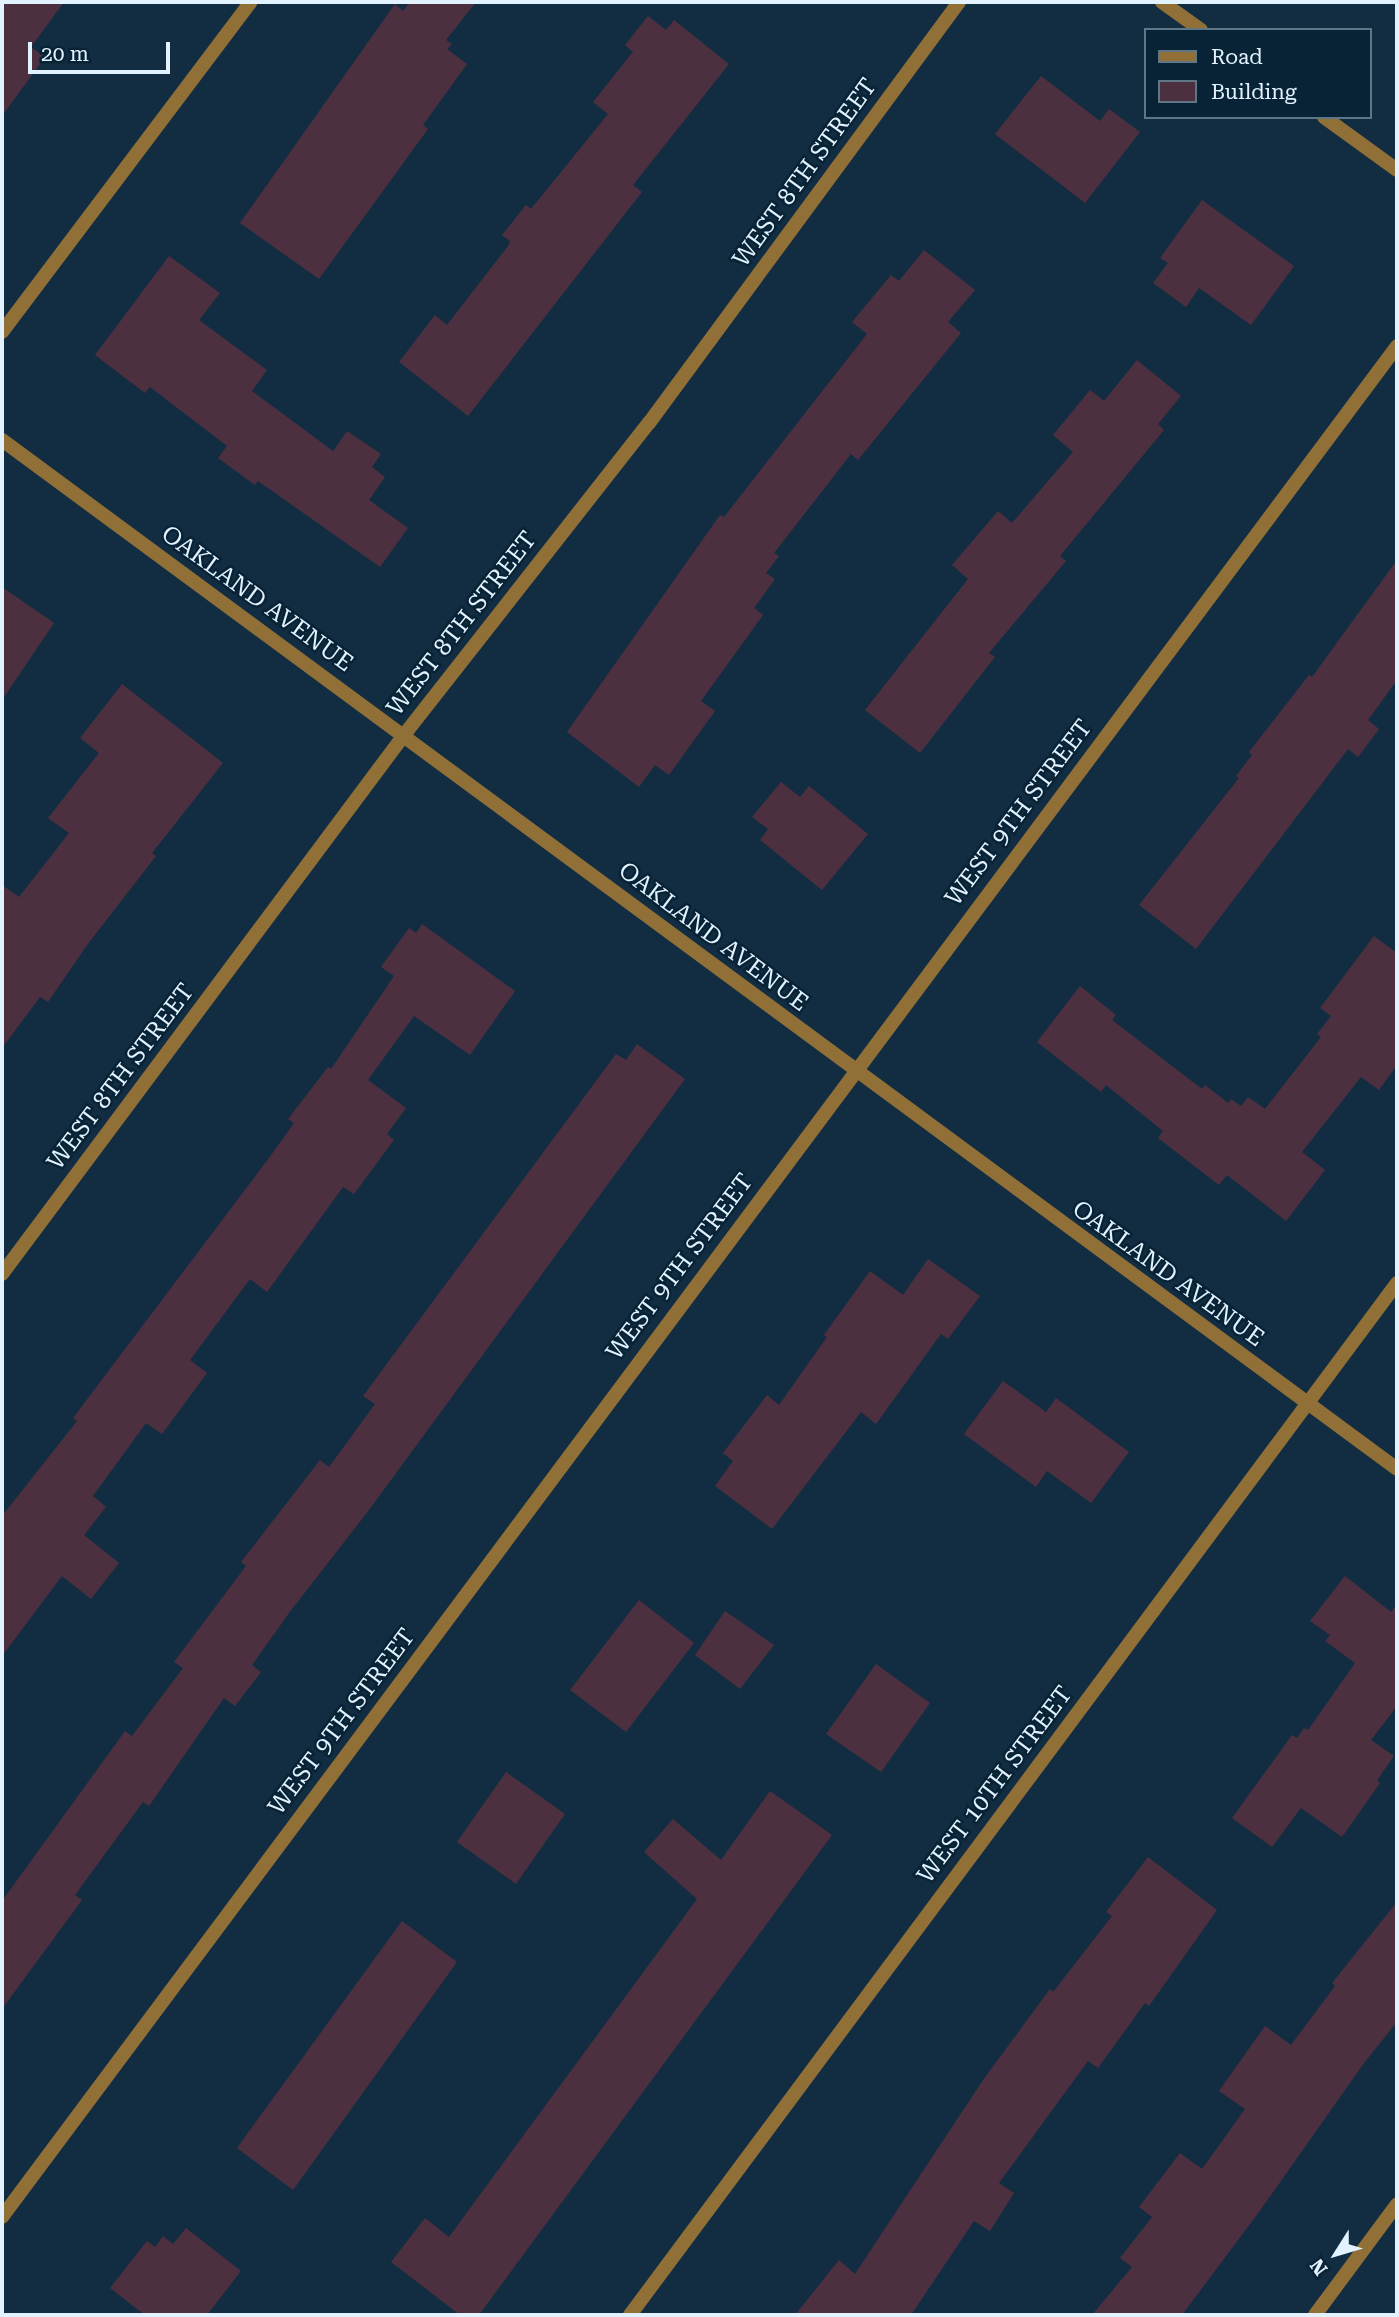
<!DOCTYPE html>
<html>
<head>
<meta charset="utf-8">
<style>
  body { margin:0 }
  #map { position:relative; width:1399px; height:2317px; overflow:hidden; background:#122d41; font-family:"Roboto Serif",serif }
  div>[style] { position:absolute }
  .building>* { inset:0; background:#4d3040 }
  .minor>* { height:14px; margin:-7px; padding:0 7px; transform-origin:7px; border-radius:7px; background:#917038 }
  span { translate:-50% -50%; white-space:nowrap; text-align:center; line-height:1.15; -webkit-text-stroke:5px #082336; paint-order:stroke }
  .street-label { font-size:24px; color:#e2f2ff }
  .frame { position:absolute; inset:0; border:4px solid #e2f2ff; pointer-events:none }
  .legend { position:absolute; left:1144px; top:28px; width:228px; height:91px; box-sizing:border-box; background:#082336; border:2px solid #5f7686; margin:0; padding:9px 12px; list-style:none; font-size:21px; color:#e2f2ff }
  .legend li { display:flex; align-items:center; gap:14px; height:35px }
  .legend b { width:35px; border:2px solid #5f7686 }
  .north { position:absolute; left:1301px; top:2219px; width:70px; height:70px; -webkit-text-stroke:5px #082336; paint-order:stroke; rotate:233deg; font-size:19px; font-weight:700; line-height:28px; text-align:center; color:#e2f2ff }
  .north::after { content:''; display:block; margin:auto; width:24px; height:32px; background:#e2f2ff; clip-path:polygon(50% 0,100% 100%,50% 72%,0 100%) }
  .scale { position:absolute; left:28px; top:42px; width:142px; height:32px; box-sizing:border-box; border:4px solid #e2f2ff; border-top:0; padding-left:9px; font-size:21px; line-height:24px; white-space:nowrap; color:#e2f2ff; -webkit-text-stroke:5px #082336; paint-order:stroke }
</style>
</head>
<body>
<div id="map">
  <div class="building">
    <div style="clip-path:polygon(2px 2px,64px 2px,31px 47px,45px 57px,2px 116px)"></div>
    <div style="clip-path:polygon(410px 2px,476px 2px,446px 40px,452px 44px,447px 49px,467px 64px,423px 125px,428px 129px,319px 279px,240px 223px,395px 4px,403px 11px)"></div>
    <div style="clip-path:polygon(648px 16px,666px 30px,674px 20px,729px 64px,633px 185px,642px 192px,468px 416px,399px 362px,435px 315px,447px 325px,508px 246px,510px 241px,502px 235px,526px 205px,531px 209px,608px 114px,593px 102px,633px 52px,625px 45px)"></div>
    <div style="clip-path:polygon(1041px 76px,1100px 121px,1109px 109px,1140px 132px,1085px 203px,995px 134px)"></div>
    <div style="clip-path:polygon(1202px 200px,1294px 266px,1251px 325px,1199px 288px,1186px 307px,1153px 283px,1168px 263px,1160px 258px)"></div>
    <div style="clip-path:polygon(924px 250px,975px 290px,948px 322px,961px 333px,858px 460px,851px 454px,774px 553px,779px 556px,766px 573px,775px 579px,754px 608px,763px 615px,701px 701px,715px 711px,669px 775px,655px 765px,639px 787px,567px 732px,720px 515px,724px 517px,867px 334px,852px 322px,891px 275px,899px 281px)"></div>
    <div style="clip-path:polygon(169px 256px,220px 293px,199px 320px,267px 370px,252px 391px,333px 451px,347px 431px,381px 454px,372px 467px,385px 477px,369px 500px,408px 528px,380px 567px,258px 481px,255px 485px,218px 458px,227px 446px,150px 387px,145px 393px,95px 355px)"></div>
    <div style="clip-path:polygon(1137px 360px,1181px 396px,1158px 424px,1164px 430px,1060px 556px,1066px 561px,989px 653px,995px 657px,920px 753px,865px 710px,968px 579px,952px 565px,998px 511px,1012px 523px,1073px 452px,1053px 435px,1090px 390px,1104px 401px)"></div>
    <div style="clip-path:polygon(1397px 560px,1397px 680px,1368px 720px,1379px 729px,1358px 757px,1348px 749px,1196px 949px,1139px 905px,1239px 778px,1236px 776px,1252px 755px,1249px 752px,1309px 675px,1312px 677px)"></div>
    <div style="clip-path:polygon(2px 587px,54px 623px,2px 700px)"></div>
    <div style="clip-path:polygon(122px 684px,223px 763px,152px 853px,156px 856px,87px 945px,48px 1002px,40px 997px,2px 1048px,2px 885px,19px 897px,69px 833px,48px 818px,99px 753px,80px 738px)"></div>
    <div style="clip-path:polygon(781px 782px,800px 797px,809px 786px,868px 834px,822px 890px,760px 840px,768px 829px,752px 817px)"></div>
    <div style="clip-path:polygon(422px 924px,515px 991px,470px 1055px,414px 1016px,368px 1080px,406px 1108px,387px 1134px,394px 1140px,354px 1194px,343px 1187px,267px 1292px,250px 1279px,190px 1360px,207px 1373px,162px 1434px,146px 1423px,93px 1496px,106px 1507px,84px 1535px,119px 1563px,91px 1599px,62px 1576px,2px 1656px,2px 1516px,77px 1421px,73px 1418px,269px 1158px,294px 1123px,288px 1119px,328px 1067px,331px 1069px,394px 976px,381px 967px,409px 928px,416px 933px)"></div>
    <div style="clip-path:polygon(1374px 936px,1397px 953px,1397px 1065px,1379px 1090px,1361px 1077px,1302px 1152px,1325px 1170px,1286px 1221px,1227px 1175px,1219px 1185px,1158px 1138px,1163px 1131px,1106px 1085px,1101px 1092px,1037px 1042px,1080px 986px,1116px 1015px,1112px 1020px,1202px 1089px,1205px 1085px,1228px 1103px,1231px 1099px,1241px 1106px,1248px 1097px,1265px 1109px,1321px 1037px,1317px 1034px,1331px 1016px,1320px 1008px)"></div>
    <div style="clip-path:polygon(637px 1044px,685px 1079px,369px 1510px,289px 1613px,252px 1665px,261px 1672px,235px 1706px,224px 1698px,149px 1806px,143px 1802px,75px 1895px,82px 1900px,2px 2009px,2px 1901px,125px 1731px,132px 1736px,183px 1668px,174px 1662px,246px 1566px,241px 1562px,320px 1460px,329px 1467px,375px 1404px,363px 1396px,616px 1054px,626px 1060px)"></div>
    <div style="clip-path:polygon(928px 1259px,980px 1296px,948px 1339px,941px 1334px,876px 1424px,861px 1412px,772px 1529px,715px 1486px,733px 1461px,723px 1453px,767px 1395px,779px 1405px,827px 1337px,824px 1335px,870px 1271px,903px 1295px)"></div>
    <div style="clip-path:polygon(1003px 1381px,1046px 1412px,1056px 1398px,1129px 1452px,1091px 1503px,1047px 1471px,1036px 1487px,964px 1434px)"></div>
    <div style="clip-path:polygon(1345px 1576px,1391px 1612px,1397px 1604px,1397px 1706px,1371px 1740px,1394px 1756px,1377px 1780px,1380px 1783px,1342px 1837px,1301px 1808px,1272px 1847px,1232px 1818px,1292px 1735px,1297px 1738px,1304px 1728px,1308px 1730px,1355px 1663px,1325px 1641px,1330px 1635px,1310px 1621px)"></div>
    <div style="clip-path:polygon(639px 1600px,694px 1643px,626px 1732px,570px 1690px)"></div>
    <div style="clip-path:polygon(725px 1611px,774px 1645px,740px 1689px,695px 1655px)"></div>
    <div style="clip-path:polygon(876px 1664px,930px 1703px,881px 1772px,826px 1734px)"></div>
    <div style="clip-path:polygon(506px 1772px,565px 1814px,516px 1884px,457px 1842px)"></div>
    <div style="clip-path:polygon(770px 1791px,832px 1835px,479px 2315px,460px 2315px,391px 2262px,425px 2218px,449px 2237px,697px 1899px,644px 1852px,673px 1819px,721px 1860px)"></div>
    <div style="clip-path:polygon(1148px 1857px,1217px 1910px,1149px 2006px,1145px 2003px,1098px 2068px,1088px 2061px,999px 2183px,1014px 2193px,990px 2231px,974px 2221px,911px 2315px,795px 2315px,839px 2260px,855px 2274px,983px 2080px,1050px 1989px,1053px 1992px,1112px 1916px,1106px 1912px)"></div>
    <div style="clip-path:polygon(1397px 1902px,1397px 2022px,1364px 2063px,1259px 2212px,1182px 2315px,1092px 2315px,1132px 2267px,1120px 2258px,1152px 2217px,1139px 2207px,1180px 2153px,1202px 2169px,1245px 2109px,1219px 2091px,1265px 2026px,1291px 2045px,1335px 1986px,1332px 1983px)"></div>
    <div style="clip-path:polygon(402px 1921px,457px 1962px,293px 2190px,237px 2148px)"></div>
    <div style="clip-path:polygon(186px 2228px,241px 2271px,207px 2315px,145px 2315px,110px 2288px,147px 2241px,155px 2247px,163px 2236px,173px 2244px)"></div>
  </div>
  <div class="minor">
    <div style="left:1162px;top:2px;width:48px;rotate:35.7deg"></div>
    <div style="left:1324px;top:117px;width:90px;rotate:36deg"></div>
    <div style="left:2px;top:332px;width:413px;rotate:-53deg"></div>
    <div style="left:2px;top:440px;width:1733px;rotate:36.41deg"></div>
    <div style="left:2px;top:1274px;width:672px;rotate:-53.28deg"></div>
    <div style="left:404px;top:735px;width:397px;rotate:-51.9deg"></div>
    <div style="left:649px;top:423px;width:523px;rotate:-53.63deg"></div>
    <div style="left:2px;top:2217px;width:2334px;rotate:-53.29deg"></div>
    <div style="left:630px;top:2315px;width:1286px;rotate:-53.38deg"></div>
    <div style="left:1315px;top:2315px;width:138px;rotate:-53.5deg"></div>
  </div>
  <div class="street-label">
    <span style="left:805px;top:173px;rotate:-54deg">WEST 8TH STREET</span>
    <span style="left:257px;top:599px;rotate:36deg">OAKLAND AVENUE</span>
    <span style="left:462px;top:624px;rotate:-52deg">WEST 8TH STREET</span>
    <span style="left:1019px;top:813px;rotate:-53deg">WEST 9TH STREET</span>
    <span style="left:713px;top:937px;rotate:37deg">OAKLAND AVENUE</span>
    <span style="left:121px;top:1077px;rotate:-53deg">WEST 8TH STREET</span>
    <span style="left:680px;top:1267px;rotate:-53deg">WEST 9TH STREET</span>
    <span style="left:1168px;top:1274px;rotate:36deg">OAKLAND AVENUE</span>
    <span style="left:342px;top:1722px;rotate:-53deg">WEST 9TH STREET</span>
    <span style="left:995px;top:1785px;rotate:-53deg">WEST 10TH STREET</span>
  </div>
  <div class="frame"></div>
  <ul class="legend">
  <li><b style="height:9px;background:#917038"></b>Road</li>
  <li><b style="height:19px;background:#4d3040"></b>Building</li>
  </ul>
  <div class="north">N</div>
  <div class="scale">20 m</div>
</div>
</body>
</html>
